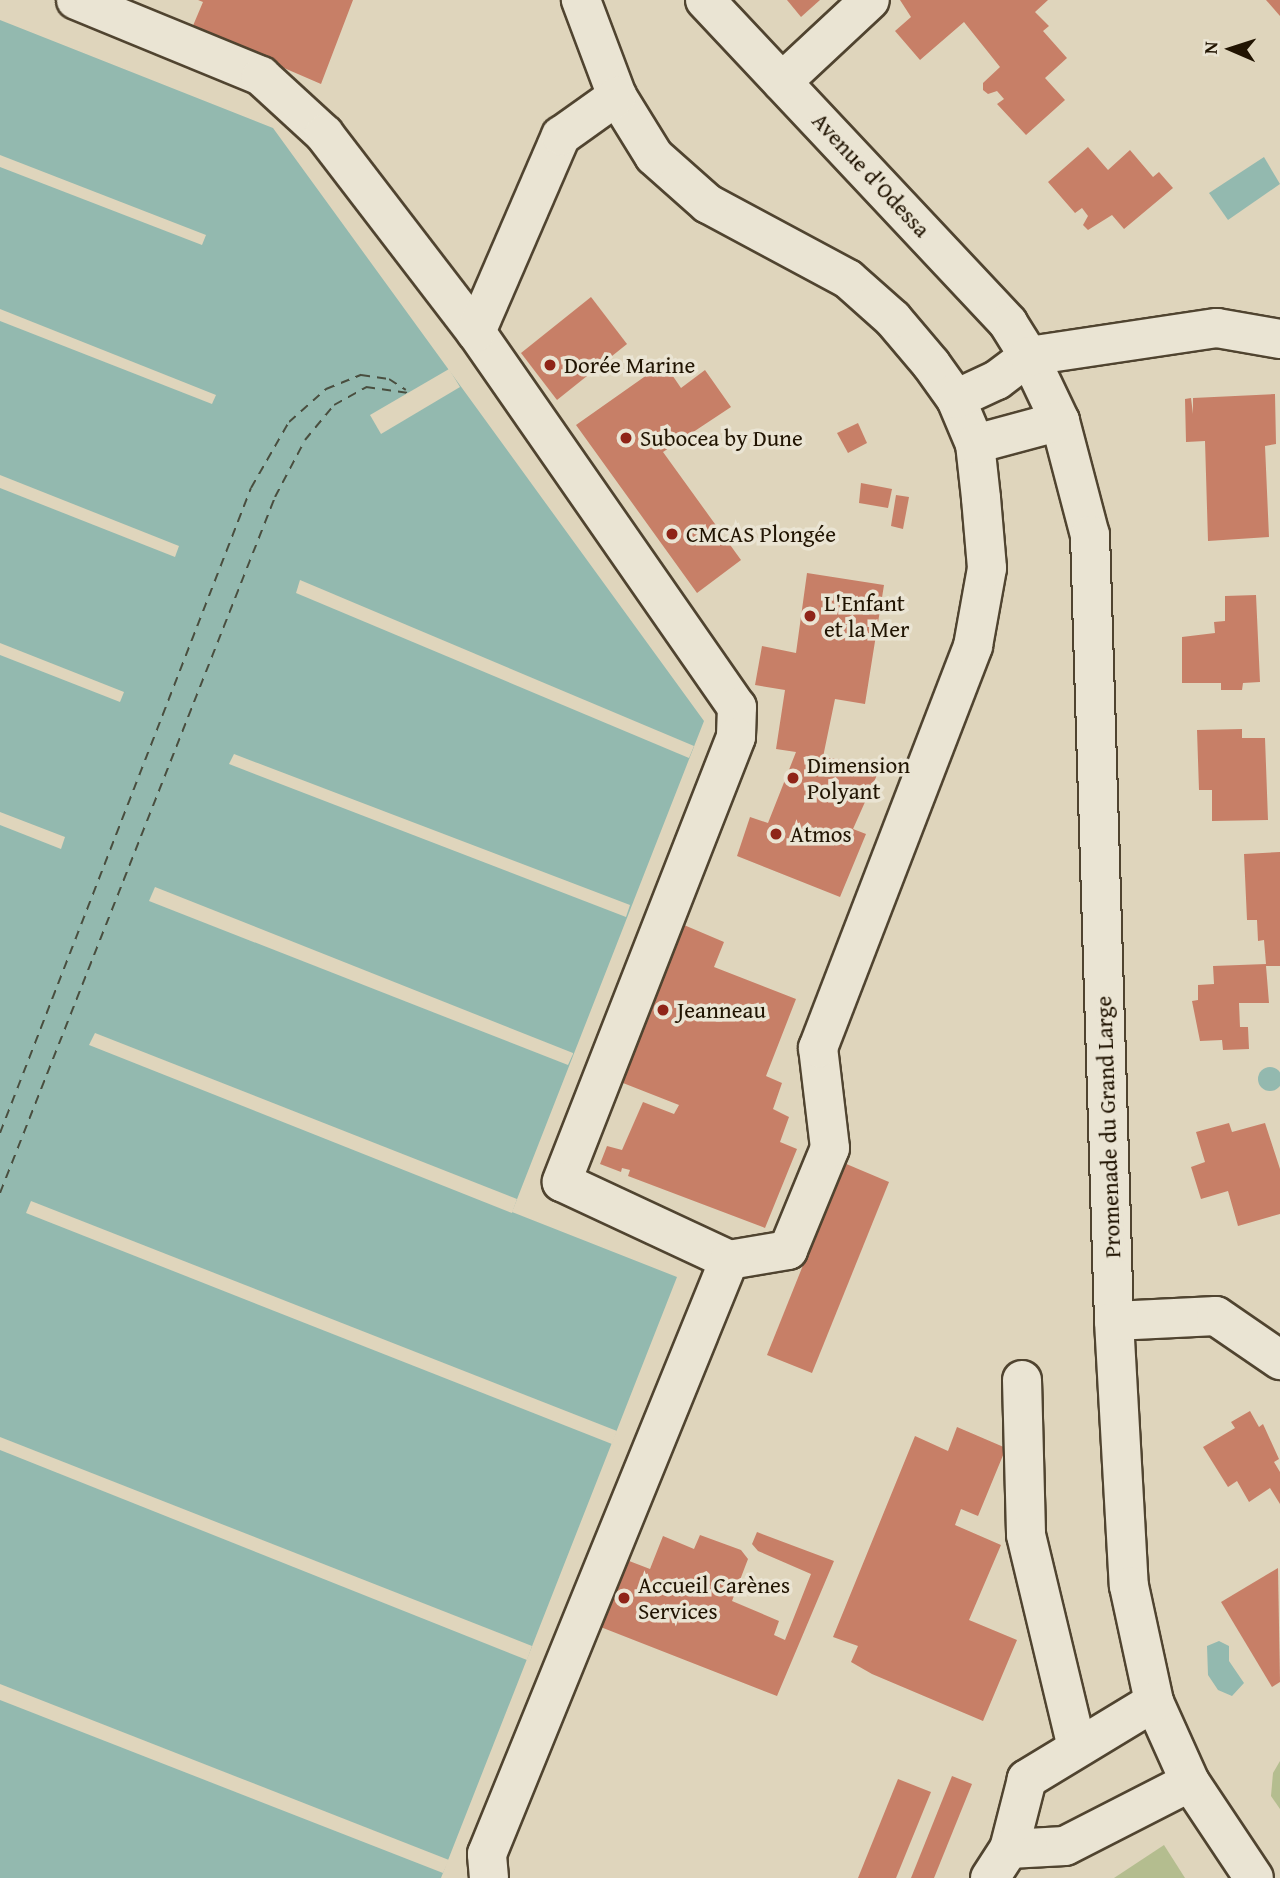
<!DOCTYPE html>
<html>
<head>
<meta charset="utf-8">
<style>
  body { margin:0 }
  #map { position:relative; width:1280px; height:1878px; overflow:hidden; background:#dfd5bc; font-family:"Gentium Book Plus",serif }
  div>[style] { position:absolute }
  .green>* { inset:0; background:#b4bd8f }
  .water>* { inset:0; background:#93b9af }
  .round { border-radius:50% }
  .pier>* { inset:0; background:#dfd5bc }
  .ferry>* { height:2px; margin-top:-1px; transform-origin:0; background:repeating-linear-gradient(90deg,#494e3f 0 9px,transparent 0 16px) }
  .building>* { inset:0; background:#c77f67 }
  .roads { filter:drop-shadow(2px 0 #504430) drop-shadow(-2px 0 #504430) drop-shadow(0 2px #504430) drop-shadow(0 -2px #504430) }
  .minor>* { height:38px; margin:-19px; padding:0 19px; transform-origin:19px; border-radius:19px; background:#eae4d3 }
  .dots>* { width:19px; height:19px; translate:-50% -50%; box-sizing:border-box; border:4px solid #eae4d3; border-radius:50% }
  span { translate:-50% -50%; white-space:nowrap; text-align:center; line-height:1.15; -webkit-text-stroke:7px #eae4d3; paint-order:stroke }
  .street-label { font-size:23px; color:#211402 }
  .poi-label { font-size:23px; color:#211402 }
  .left { translate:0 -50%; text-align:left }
  .north { position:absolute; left:1196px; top:14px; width:70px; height:70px; -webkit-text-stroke:5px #eae4d3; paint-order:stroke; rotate:273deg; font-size:19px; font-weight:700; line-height:28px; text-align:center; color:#211402 }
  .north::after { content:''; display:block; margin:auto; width:24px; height:32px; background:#211402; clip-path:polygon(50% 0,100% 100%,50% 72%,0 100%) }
</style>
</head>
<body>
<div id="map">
  <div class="green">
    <div style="clip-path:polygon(1280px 1761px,1280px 1809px,1271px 1796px,1273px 1773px)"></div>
    <div style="clip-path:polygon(1164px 1845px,1185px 1878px,1114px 1878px)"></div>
  </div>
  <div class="water">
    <div style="clip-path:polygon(0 20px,273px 128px,704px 721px,512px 1212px,677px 1277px,441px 1878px,0 1878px)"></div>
    <div style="clip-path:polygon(1264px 157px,1280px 184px,1228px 220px,1209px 193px)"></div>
    <div class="round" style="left:1258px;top:1067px;width:24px;height:24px"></div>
    <div style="clip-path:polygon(1219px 1641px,1229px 1646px,1229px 1661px,1244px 1683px,1232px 1696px,1218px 1690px,1208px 1675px,1207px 1646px)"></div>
  </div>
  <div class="pier">
    <div style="clip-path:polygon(0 155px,206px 235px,202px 245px,0 167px)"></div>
    <div style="clip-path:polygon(0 309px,216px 395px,212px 404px,0 321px)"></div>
    <div style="clip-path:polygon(449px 369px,460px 387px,381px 434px,370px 415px)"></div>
    <div style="clip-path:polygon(0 475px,179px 546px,175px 557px,0 488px)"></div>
    <div style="clip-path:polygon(300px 580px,694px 746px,689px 758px,296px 593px)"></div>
    <div style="clip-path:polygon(0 643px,124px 692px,120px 702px,0 655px)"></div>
    <div style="clip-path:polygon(234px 754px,630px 905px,626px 917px,229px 764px)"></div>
    <div style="clip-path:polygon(0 812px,65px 837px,61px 849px,0 825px)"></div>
    <div style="clip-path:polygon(155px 887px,573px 1053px,573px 1054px,568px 1065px,149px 901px)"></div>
    <div style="clip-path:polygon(95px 1033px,517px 1199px,512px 1213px,89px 1045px)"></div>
    <div style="clip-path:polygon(31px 1201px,617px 1431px,612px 1444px,26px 1213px)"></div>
    <div style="clip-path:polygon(0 1437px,532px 1646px,527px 1660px,0 1450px)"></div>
    <div style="clip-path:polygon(0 1684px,449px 1860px,443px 1873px,0 1700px)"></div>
  </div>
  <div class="ferry">
    <div style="left:0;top:1133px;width:692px;rotate:-68.74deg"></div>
    <div style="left:251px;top:488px;width:76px;rotate:-60.1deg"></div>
    <div style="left:289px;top:422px;width:50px;rotate:-41.7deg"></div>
    <div style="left:326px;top:389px;width:38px;rotate:-22deg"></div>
    <div style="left:361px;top:375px;width:28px;rotate:8deg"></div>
    <div style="left:389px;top:379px;width:20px;rotate:33deg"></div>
    <div style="left:0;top:1193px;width:748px;rotate:-68.44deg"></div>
    <div style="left:275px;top:497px;width:64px;rotate:-62.2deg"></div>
    <div style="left:305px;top:440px;width:45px;rotate:-50.4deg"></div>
    <div style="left:334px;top:405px;width:37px;rotate:-29deg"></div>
    <div style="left:366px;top:387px;width:43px;rotate:7.9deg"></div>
  </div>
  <div class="building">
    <div style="clip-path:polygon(198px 0,353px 0,321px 84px,192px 28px,203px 2px)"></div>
    <div style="clip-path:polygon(787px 0,820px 0,801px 17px)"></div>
    <div style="clip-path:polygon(900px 0,1048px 0,1035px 12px,1049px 26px,1043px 31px,1067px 58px,1045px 78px,1065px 100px,1026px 135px,997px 104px,1004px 99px,997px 91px,988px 94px,983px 90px,983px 83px,1000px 67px,964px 22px,920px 60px,895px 31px,911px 17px)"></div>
    <div style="clip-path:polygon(1266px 0,1280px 0,1280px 16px)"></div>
    <div style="clip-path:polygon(1088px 147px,1108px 170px,1130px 150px,1153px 177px,1159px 172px,1173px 188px,1124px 229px,1112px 215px,1088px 230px,1083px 225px,1088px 216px,1082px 208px,1075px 213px,1048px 182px)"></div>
    <div style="clip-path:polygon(591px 297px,627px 344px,557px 400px,521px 353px)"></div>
    <div style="clip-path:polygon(664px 363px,681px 388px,705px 370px,731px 407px,663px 452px,741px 560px,697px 593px,576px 425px)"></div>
    <div style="clip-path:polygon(1275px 394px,1276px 444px,1265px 446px,1269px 537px,1208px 541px,1205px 441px,1186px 442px,1185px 399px,1191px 398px,1193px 414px,1193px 398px)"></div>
    <div style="clip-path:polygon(858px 423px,867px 443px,848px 453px,837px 433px)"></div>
    <div style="clip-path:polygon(861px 483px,892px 489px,888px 508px,859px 503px)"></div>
    <div style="clip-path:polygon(896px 495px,909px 497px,903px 529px,891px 526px)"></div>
    <div style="clip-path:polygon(807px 573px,884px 585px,865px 704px,835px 699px,823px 757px,881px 766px,853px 829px,866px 834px,840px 897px,737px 856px,750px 817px,768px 823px,796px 752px,776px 749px,785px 690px,755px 685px,762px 646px,796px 653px)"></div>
    <div style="clip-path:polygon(1256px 595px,1260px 682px,1243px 683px,1242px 690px,1221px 690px,1221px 683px,1182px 683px,1182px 637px,1215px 633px,1214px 622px,1225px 621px,1225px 596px)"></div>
    <div style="clip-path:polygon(1242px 729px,1242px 738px,1265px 738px,1268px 820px,1212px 821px,1212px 790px,1199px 790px,1197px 730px)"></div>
    <div style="clip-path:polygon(1280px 852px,1280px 966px,1266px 966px,1269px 1003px,1239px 1003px,1240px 1027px,1248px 1027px,1249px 1049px,1223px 1050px,1222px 1040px,1200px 1041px,1192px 1001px,1198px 1000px,1198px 985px,1214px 984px,1213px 966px,1266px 964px,1264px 940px,1258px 941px,1257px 920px,1247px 920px,1244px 854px)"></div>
    <div style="clip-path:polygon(684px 925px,724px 942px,714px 967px,796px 999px,766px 1076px,782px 1083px,773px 1109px,789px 1117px,780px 1142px,797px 1149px,765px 1228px,628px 1176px,630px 1170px,622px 1168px,621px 1172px,600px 1164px,607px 1146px,622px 1150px,643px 1102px,674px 1114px,679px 1105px,623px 1083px)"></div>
    <div style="clip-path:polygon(1229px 1123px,1232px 1132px,1265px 1123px,1280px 1169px,1280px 1214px,1238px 1226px,1228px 1191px,1201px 1199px,1191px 1167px,1205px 1162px,1196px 1132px)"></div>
    <div style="clip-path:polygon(844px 1163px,889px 1182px,812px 1373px,767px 1355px)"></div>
    <div style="clip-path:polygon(1250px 1411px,1259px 1427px,1263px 1424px,1279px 1459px,1274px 1462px,1280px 1472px,1280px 1504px,1270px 1488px,1249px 1502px,1237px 1481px,1228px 1487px,1203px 1447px,1235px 1428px,1231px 1422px)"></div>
    <div style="clip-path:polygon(957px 1427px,1006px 1448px,978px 1516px,961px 1509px,955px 1525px,1001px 1545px,969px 1620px,1017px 1640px,983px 1721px,872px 1674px,851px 1662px,858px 1646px,833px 1637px,915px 1436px,948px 1451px)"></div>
    <div style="clip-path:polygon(757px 1532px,834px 1561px,777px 1696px,598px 1626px,624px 1559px,650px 1569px,663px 1536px,694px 1549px,700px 1535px,741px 1550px,748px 1559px,732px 1601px,779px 1621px,774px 1635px,785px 1640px,811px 1574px,758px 1551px,752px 1544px)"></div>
    <div style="clip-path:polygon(1278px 1568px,1280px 1682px,1272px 1687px,1221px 1602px)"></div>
    <div style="clip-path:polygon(952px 1776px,972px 1784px,934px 1878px,911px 1878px)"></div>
    <div style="clip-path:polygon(898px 1779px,931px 1792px,896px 1878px,858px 1878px)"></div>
  </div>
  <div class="roads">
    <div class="minor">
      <div style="left:76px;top:0;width:200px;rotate:22.3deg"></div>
      <div style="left:261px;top:76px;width:86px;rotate:42.6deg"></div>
      <div style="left:324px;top:134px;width:250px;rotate:52.5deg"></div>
      <div style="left:476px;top:332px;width:457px;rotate:55.2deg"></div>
      <div style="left:737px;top:707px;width:30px;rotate:92deg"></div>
      <div style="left:736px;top:737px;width:478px;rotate:111.4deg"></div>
      <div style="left:562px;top:1182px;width:184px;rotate:25deg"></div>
      <div style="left:729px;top:1260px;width:60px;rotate:-9.6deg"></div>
      <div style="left:788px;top:1250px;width:110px;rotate:-67.6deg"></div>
      <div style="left:830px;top:1148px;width:101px;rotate:-96.8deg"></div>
      <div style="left:818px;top:1048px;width:431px;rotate:-68.9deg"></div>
      <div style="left:973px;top:646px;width:79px;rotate:-79.8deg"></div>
      <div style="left:987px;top:568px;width:70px;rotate:-94.9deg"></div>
      <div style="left:981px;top:498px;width:54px;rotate:-96.3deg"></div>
      <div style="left:975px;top:444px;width:49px;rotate:-112.9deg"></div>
      <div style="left:956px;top:399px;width:43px;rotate:-125.5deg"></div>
      <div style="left:931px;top:364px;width:59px;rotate:-130.2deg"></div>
      <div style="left:893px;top:319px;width:60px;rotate:-138.4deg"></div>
      <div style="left:848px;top:279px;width:159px;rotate:-151.8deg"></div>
      <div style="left:708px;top:204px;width:72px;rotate:-138.4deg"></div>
      <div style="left:654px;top:156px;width:70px;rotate:-121.7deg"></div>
      <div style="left:617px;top:96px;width:103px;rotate:-110.6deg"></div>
      <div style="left:705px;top:0;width:443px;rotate:46.8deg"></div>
      <div style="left:1008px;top:323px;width:39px;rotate:58deg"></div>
      <div style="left:1029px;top:356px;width:72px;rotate:64.5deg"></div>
      <div style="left:1060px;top:421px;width:118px;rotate:75.3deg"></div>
      <div style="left:1090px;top:535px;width:786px;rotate:88.25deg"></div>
      <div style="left:1114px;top:1321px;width:265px;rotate:86.8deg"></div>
      <div style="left:1129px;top:1586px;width:119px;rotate:77.8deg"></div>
      <div style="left:1154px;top:1702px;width:88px;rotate:65.8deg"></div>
      <div style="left:1190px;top:1782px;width:115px;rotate:56.3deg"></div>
      <div style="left:782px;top:82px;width:120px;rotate:-43deg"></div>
      <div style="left:476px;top:332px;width:214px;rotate:-66.6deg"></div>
      <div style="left:561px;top:136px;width:69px;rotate:-35.5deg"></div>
      <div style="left:956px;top:399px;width:45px;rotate:-24.9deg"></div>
      <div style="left:997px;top:380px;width:40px;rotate:-37deg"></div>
      <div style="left:1029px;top:356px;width:190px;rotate:-8.5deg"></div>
      <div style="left:1217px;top:328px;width:64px;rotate:9.9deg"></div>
      <div style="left:975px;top:444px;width:88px;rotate:-15.1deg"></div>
      <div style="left:1114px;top:1321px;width:102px;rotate:-2.8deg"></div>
      <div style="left:1216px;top:1316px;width:78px;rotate:34.5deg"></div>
      <div style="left:1022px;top:1380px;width:155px;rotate:88.5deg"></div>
      <div style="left:1026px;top:1535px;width:218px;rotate:76.5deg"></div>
      <div style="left:1154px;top:1702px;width:149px;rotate:148.8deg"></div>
      <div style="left:1027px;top:1779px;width:72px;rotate:104.4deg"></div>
      <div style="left:1009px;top:1849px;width:56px;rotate:-3.1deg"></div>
      <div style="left:1065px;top:1846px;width:140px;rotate:-27.1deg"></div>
      <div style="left:489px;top:1878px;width:24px;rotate:-95deg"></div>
      <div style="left:487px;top:1854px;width:641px;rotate:-67.83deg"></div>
      <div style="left:990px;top:1878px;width:35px;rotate:-57deg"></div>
    </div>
  </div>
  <div class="dots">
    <div style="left:550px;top:365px;background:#8f2418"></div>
    <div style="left:626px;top:438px;background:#8f2418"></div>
    <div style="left:672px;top:534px;background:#8f2418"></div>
    <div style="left:810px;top:616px;background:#8f2418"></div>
    <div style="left:793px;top:778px;background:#8f2418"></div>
    <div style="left:776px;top:834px;background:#8f2418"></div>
    <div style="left:663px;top:1010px;background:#8f2418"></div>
    <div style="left:624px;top:1598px;background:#8f2418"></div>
  </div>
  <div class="street-label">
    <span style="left:871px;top:175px;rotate:47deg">Avenue d'Odessa</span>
    <span style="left:1108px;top:1127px;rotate:-92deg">Promenade du Grand Large</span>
  </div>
  <div class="poi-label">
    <span class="left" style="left:564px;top:365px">Dorée Marine</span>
    <span class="left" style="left:640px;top:438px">Subocea by Dune</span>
    <span class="left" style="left:686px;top:534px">CMCAS Plongée</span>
    <span class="left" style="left:824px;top:616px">L'Enfant<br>et la Mer</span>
    <span class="left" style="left:807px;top:778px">Dimension<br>Polyant</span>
    <span class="left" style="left:790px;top:834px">Atmos</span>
    <span class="left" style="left:677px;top:1010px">Jeanneau</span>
    <span class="left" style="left:638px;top:1598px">Accueil Carènes<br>Services</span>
  </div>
  <div class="north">N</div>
</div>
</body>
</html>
